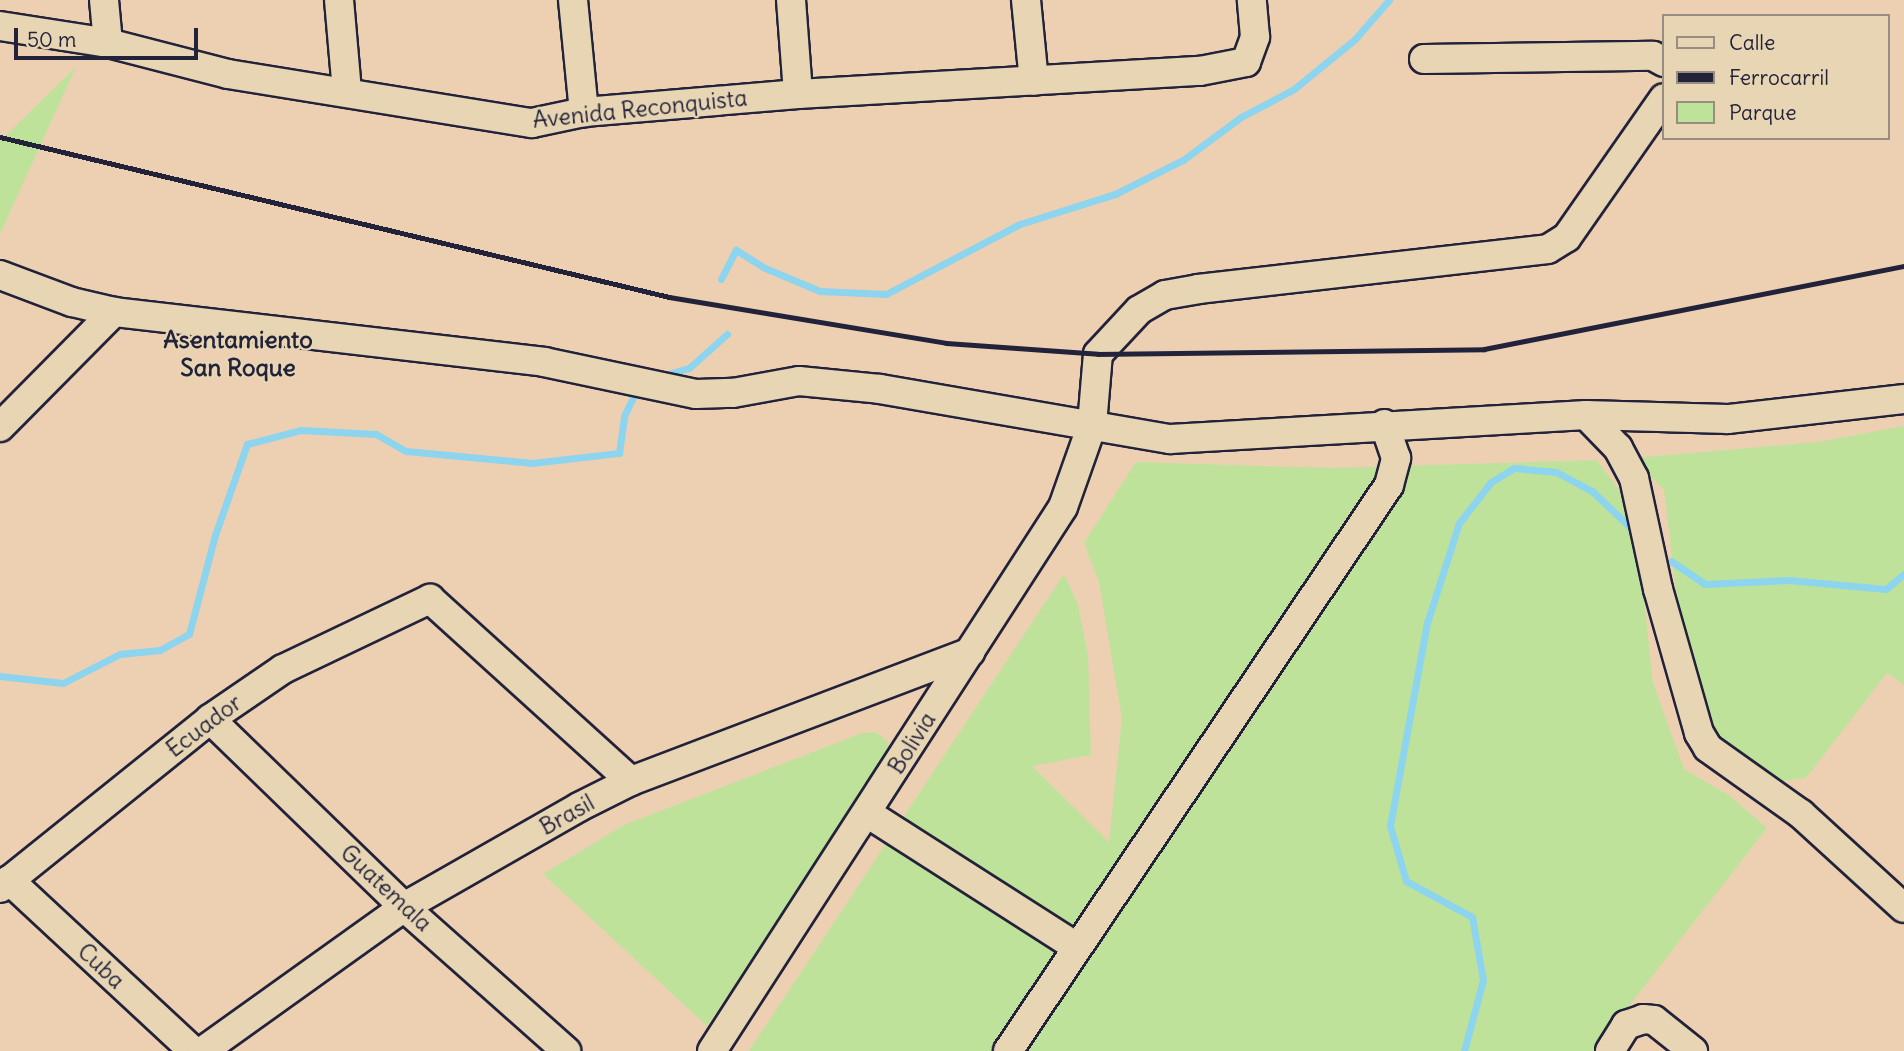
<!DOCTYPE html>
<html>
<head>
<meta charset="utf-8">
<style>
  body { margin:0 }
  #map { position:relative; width:1904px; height:1051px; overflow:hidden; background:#edd0b2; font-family:Delius,sans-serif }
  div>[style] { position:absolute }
  .green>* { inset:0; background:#bfe29b }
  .stream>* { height:7px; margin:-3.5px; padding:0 3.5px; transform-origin:3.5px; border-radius:3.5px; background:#8dd4ef }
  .roads { filter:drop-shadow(2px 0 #22223b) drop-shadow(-2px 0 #22223b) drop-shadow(0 2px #22223b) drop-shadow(0 -2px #22223b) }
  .street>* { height:28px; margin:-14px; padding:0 14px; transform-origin:14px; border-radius:14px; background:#e7d5b3 }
  .rail>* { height:5px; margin:-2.5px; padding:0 2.5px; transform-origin:2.5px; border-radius:2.5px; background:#22223b }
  span { translate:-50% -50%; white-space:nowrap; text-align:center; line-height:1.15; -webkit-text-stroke:5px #e7d5b3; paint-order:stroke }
  .street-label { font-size:23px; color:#22223b }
  .neighbourhood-label { font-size:24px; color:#22223b; font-weight:700 }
  .legend { position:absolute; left:1662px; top:14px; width:228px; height:126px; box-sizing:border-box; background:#e7d5b3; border:2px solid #988d83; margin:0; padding:9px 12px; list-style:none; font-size:21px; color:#22223b }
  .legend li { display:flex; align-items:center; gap:14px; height:35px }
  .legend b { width:35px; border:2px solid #988d83 }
  .scale { position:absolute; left:14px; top:28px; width:184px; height:32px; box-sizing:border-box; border:4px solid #22223b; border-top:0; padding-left:9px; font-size:21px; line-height:24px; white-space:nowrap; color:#22223b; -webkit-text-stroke:5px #e7d5b3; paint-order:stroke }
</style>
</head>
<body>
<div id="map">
  <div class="green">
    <div style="clip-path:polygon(76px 67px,0 234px,0 141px)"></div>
    <div style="clip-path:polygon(1904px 426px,1904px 685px,1887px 673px,1806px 778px,1782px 781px,1708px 748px,1684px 656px,1664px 490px,1633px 458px,1818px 442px)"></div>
    <div style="clip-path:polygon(1597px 460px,1634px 510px,1653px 683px,1684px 769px,1730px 796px,1767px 828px,1594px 1051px,749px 1051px,1064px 574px,1078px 605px,1088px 654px,1091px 755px,1032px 766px,1109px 842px,1122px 718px,1099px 582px,1084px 543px,1136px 462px,1332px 468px)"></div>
    <div style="clip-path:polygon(876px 732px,887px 741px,889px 756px,707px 1026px,543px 874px,624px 825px,862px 733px)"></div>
  </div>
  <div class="stream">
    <div style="left:721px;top:279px;width:33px;rotate:-63deg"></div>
    <div style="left:736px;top:250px;width:34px;rotate:32deg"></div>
    <div style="left:765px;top:268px;width:60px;rotate:22.7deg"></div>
    <div style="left:820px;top:291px;width:66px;rotate:2.6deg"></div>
    <div style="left:886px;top:294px;width:151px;rotate:-27.6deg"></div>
    <div style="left:1020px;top:224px;width:100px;rotate:-17.5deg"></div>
    <div style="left:1115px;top:194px;width:76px;rotate:-26.6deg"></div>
    <div style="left:1183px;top:160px;width:72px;rotate:-36.6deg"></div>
    <div style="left:1241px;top:117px;width:60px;rotate:-27.8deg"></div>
    <div style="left:1294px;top:89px;width:79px;rotate:-39.3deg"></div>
    <div style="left:1355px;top:39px;width:52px;rotate:-48.9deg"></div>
    <div style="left:661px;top:376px;width:29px;rotate:-16deg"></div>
    <div style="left:689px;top:368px;width:51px;rotate:-41.8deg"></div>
    <div style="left:1671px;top:561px;width:41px;rotate:34.1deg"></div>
    <div style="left:1705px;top:584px;width:84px;rotate:-2.7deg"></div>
    <div style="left:1789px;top:580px;width:97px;rotate:5.3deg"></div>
    <div style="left:1886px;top:589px;width:23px;rotate:-40deg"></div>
    <div style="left:0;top:676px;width:63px;rotate:6.3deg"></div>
    <div style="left:63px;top:683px;width:64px;rotate:-27deg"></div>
    <div style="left:120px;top:654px;width:40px;rotate:-5.7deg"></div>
    <div style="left:160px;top:650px;width:33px;rotate:-29deg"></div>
    <div style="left:189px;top:634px;width:102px;rotate:-75.3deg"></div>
    <div style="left:215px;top:535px;width:96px;rotate:-70.6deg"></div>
    <div style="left:247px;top:444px;width:56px;rotate:-14.5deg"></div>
    <div style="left:301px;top:430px;width:75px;rotate:3.1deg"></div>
    <div style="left:376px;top:434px;width:34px;rotate:30deg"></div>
    <div style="left:406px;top:451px;width:127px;rotate:5.4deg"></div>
    <div style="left:532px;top:463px;width:88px;rotate:-6.6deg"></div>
    <div style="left:619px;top:453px;width:37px;rotate:-82deg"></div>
    <div style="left:624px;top:416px;width:30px;rotate:-64deg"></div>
    <div style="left:1464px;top:1051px;width:73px;rotate:-75deg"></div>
    <div style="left:1483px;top:980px;width:64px;rotate:-99.9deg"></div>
    <div style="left:1472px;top:917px;width:75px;rotate:-151.4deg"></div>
    <div style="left:1406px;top:881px;width:57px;rotate:-106.2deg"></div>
    <div style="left:1390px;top:826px;width:206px;rotate:-79.7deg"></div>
    <div style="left:1427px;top:623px;width:105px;rotate:-72.3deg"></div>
    <div style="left:1459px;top:523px;width:52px;rotate:-52deg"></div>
    <div style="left:1491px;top:482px;width:27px;rotate:-31deg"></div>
    <div style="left:1514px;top:468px;width:42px;rotate:5.4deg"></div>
    <div style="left:1556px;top:472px;width:41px;rotate:27.8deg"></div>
    <div style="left:1592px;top:491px;width:55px;rotate:43.5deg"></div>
  </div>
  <div class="roads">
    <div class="street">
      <div style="left:104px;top:0;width:43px;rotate:84.7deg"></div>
      <div style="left:339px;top:0;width:92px;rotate:85deg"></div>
      <div style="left:573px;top:0;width:113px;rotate:84.4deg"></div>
      <div style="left:791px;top:0;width:94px;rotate:85.7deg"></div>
      <div style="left:1026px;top:0;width:81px;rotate:84.4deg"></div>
      <div style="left:0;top:26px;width:109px;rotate:8.9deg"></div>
      <div style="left:108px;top:43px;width:124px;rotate:14.5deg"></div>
      <div style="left:228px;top:74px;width:308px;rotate:9.2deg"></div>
      <div style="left:532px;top:123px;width:53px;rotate:-11.9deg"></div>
      <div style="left:584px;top:112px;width:215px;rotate:-4.8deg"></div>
      <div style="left:798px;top:94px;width:403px;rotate:-3.3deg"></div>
      <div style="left:1200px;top:71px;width:47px;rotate:-11.1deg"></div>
      <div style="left:1246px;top:62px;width:27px;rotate:-70deg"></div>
      <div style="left:1255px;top:37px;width:37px;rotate:-95deg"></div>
      <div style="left:1424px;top:59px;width:229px;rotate:-0.8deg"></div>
      <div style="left:1653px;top:56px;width:13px;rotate:29deg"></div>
      <div style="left:0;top:275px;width:77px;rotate:20.6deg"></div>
      <div style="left:72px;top:302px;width:43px;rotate:13.4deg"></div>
      <div style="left:114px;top:312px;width:433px;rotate:6.6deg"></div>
      <div style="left:544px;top:362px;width:155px;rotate:11.9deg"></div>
      <div style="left:696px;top:394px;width:37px;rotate:-2deg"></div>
      <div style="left:733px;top:393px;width:67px;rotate:-10.3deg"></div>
      <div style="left:799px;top:381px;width:81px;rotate:5.6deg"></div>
      <div style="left:880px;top:389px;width:294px;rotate:9.8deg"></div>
      <div style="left:1170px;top:439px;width:417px;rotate:-3.3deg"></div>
      <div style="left:1586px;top:415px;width:142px;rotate:1.6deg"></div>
      <div style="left:1728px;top:419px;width:177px;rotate:-6.5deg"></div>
      <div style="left:1586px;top:415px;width:46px;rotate:45.9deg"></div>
      <div style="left:1618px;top:448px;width:34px;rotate:62deg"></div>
      <div style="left:1634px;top:478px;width:114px;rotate:77.8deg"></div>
      <div style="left:1658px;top:589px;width:150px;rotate:74.1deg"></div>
      <div style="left:1699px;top:733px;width:17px;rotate:59deg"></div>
      <div style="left:1708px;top:748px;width:114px;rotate:35.4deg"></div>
      <div style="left:1801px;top:814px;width:139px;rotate:42.4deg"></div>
      <div style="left:0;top:427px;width:162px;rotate:-45.3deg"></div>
      <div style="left:210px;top:719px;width:270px;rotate:44.1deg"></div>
      <div style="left:404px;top:907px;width:217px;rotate:41.6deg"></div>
      <div style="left:867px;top:813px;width:241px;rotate:32.6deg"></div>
      <div style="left:9px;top:880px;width:251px;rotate:42.9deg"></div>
      <div style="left:0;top:888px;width:270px;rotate:-38.8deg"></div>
      <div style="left:210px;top:719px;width:88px;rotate:-34.4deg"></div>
      <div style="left:283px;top:669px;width:163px;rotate:-25.5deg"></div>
      <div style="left:430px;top:599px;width:271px;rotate:42.2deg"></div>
      <div style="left:203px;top:1051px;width:247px;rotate:-35.6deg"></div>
      <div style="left:404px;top:907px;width:202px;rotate:-29.7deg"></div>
      <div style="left:579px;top:807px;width:58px;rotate:-26.6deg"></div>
      <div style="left:631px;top:781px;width:363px;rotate:-20.8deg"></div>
      <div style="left:712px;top:1051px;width:647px;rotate:-57.17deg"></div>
      <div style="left:1063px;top:507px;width:87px;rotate:-70.5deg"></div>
      <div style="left:1092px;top:425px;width:71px;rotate:-85.2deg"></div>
      <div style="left:1098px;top:354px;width:60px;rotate:-47deg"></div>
      <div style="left:1139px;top:310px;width:30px;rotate:-30deg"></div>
      <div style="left:1165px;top:295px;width:34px;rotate:-10deg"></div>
      <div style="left:1198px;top:289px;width:352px;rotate:-6.5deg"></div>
      <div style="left:1548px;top:249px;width:22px;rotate:-32deg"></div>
      <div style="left:1567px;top:237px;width:169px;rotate:-55.1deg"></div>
      <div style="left:1008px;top:1051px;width:682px;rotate:-56.05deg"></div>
      <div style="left:1389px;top:485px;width:28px;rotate:-75deg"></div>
      <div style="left:1396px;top:458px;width:36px;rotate:-109deg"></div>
      <div style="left:1610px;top:1051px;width:31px;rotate:-58deg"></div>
      <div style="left:1626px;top:1025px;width:18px;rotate:-19deg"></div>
      <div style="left:1643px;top:1019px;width:11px;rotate:5deg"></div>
      <div style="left:1654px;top:1020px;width:50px;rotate:38.5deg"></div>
    </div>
  </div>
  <div class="rail">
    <div style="left:0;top:137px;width:688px;rotate:13.45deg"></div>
    <div style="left:669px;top:297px;width:281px;rotate:9.4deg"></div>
    <div style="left:946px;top:343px;width:152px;rotate:4.1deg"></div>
    <div style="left:1098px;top:354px;width:386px;rotate:-0.7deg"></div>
    <div style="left:1484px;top:349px;width:428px;rotate:-11.2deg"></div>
  </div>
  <div class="street-label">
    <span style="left:640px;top:109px;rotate:-6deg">Avenida Reconquista</span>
    <span style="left:204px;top:726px;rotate:-37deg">Ecuador</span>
    <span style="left:912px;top:743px;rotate:-58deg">Bolivia</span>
    <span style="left:567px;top:815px;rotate:-29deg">Brasil</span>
    <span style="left:386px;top:888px;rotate:43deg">Guatemala</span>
    <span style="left:101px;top:966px;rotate:43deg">Cuba</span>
  </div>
  <div class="neighbourhood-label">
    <span style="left:238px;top:354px">Asentamiento<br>San Roque</span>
  </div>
  <ul class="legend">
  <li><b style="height:9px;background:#e7d5b3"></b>Calle</li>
  <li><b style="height:9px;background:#22223b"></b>Ferrocarril</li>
  <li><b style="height:19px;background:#bfe29b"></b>Parque</li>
  </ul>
  <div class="scale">50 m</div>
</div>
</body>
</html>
